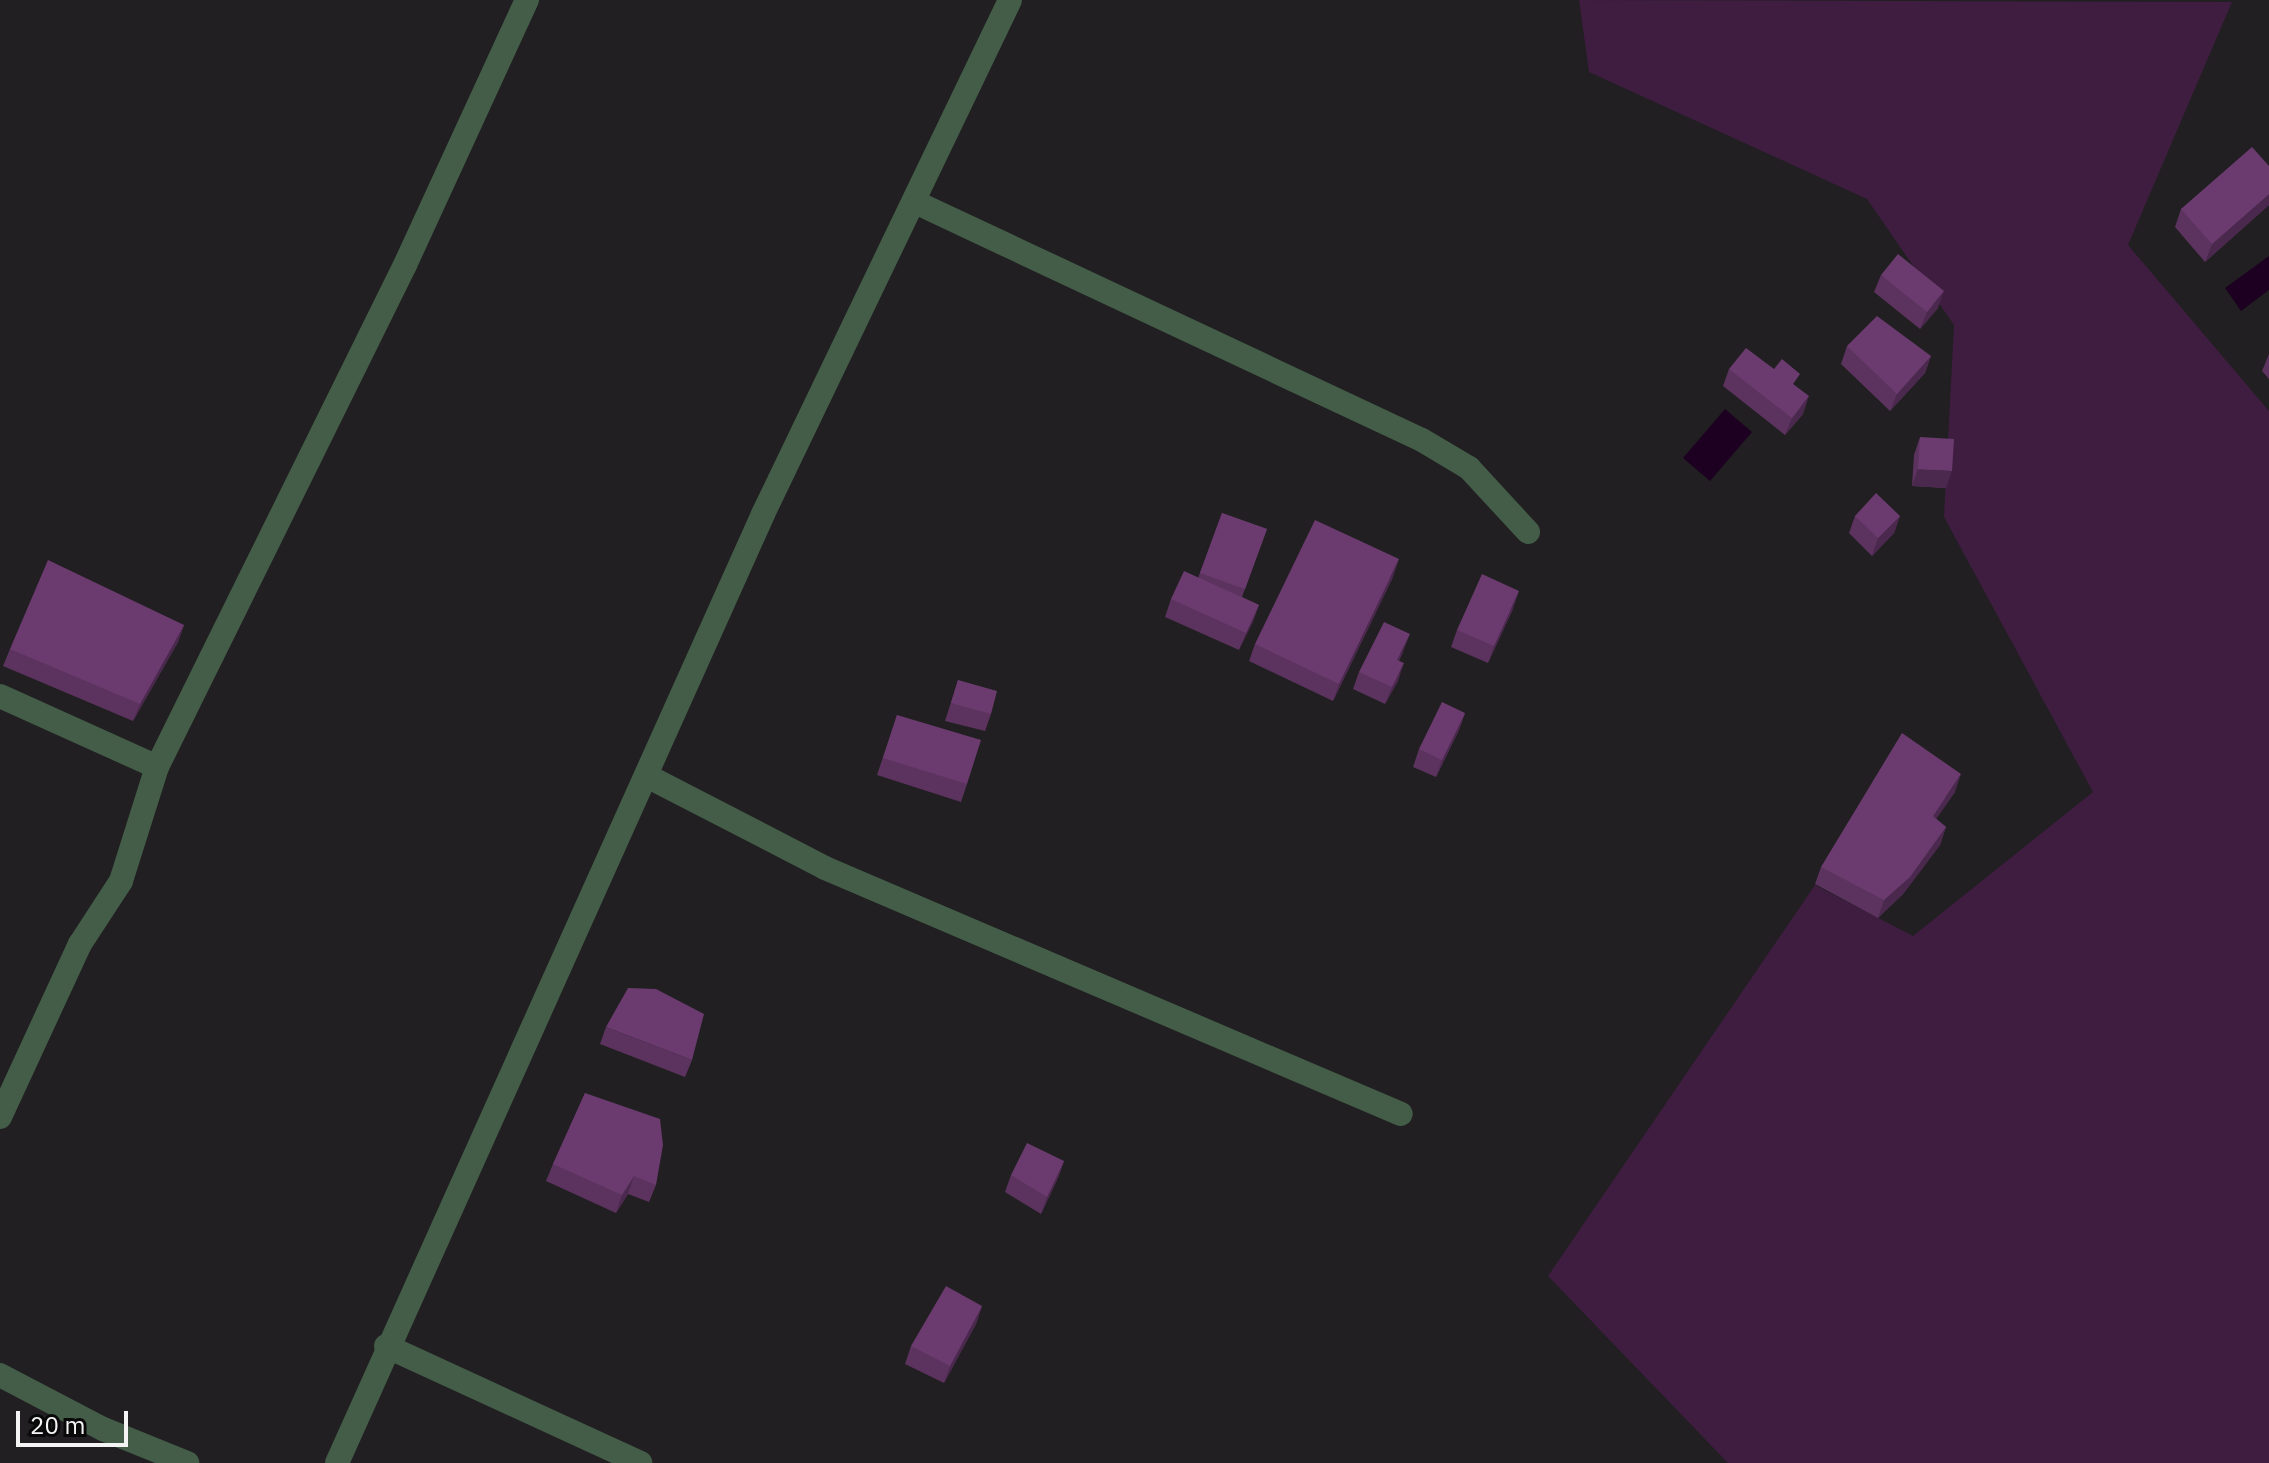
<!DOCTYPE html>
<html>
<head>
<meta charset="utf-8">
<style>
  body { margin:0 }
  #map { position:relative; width:2269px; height:1463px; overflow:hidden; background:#211f21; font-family:"IBM Plex Sans",sans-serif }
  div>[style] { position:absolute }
  .green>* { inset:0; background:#3e1d40 }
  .water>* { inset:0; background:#1d0021 }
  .minor>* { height:24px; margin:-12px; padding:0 12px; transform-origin:12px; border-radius:12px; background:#435d48 }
  .wall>* { inset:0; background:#5c335f }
  .shaded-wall>* { inset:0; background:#4b294e }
  .building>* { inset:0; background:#6b3b6f }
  span { translate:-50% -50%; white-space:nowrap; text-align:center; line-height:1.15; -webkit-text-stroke:7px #0a090a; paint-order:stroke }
  .scale { position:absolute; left:16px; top:1411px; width:112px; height:36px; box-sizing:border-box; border:4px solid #f5f4f5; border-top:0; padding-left:10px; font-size:24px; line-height:28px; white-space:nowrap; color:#f5f4f5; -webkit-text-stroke:6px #0a090a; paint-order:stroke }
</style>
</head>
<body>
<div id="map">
  <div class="green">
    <div style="clip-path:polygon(1579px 0,2232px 2px,2128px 245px,2269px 411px,2269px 1463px,1728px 1463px,1548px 1276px,1815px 885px,1913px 936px,2093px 792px,1944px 517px,1954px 325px,1867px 199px,1589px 72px)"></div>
  </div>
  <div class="water">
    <div style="clip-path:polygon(2269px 256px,2269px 290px,2241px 311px,2225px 288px)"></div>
    <div style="clip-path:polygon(1725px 409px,1752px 432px,1710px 481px,1683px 458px)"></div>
  </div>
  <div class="minor">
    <div style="left:915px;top:202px;width:560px;rotate:25.15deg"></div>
    <div style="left:1422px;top:440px;width:55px;rotate:30.8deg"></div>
    <div style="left:1469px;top:468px;width:87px;rotate:47.3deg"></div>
    <div style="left:0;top:696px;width:172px;rotate:24.3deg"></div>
    <div style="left:649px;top:777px;width:198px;rotate:27.3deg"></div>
    <div style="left:825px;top:868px;width:626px;rotate:23.13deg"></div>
    <div style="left:0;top:1117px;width:191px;rotate:-65.2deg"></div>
    <div style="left:80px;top:944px;width:75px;rotate:-56.9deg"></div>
    <div style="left:121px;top:881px;width:120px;rotate:-72.5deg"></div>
    <div style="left:157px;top:767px;width:560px;rotate:-63.71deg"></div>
    <div style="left:405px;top:265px;width:292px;rotate:-65.3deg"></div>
    <div style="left:386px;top:1346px;width:280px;rotate:24.7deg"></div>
    <div style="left:0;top:1375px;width:116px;rotate:27.7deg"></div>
    <div style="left:103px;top:1429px;width:91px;rotate:22deg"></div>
    <div style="left:337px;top:1463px;width:1040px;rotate:-65.82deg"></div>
    <div style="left:763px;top:514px;width:570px;rotate:-64.33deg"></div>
  </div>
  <div class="wall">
    <div style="clip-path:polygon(2269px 166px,2269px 205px,2205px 262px,2175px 227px,2181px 209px)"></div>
    <div style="clip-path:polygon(1881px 275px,1938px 308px,1920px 329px,1874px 292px)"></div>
    <div style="clip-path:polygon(1847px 346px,1931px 356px,1925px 373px,1890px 411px,1841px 364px)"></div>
    <div style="clip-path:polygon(2269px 354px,2269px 379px,2262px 371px)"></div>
    <div style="clip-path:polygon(1729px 369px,1796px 386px,1803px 414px,1785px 435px,1723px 386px)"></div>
    <div style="clip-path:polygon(1920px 437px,1946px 488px,1912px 486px,1914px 455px)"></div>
    <div style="clip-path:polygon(1222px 513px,1267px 529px,1242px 597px,1259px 605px,1239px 650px,1165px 617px,1171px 599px,1198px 578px)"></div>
    <div style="clip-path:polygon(1855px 516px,1900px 516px,1894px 533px,1872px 556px,1849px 533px)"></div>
    <div style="clip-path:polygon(1393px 577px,1333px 701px,1249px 661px,1255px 644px)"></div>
    <div style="clip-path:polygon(1513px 609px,1488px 663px,1451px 647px,1457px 630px)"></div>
    <div style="clip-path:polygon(184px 625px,178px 642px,133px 721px,3px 666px,10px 649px)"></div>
    <div style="clip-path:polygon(1403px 652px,1399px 661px,1398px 681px,1385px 704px,1353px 689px,1359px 672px)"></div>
    <div style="clip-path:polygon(958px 680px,991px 714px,985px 731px,945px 721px)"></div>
    <div style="clip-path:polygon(1465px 713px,1459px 730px,1436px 777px,1413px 767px,1419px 749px)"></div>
    <div style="clip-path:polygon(897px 715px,967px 784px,961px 802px,877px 775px)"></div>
    <div style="clip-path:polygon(1955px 792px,1936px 819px,1946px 827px,1940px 845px,1903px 894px,1878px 918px,1815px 884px,1821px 867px)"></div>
    <div style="clip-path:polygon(606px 1027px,692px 1060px,685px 1077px,600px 1044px)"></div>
    <div style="clip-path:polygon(585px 1093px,656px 1185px,649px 1202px,628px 1194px,616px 1213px,546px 1181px,553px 1164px)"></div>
    <div style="clip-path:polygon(1064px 1161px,1058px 1178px,1041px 1214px,1005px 1192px,1011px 1175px)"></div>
    <div style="clip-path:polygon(982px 1306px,976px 1324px,944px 1383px,905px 1364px,911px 1346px)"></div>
  </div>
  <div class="shaded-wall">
    <div style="clip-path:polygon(2269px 194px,2269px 205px,2205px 262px,2212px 244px)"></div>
    <div style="clip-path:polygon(1944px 291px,1938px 308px,1920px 329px,1927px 312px)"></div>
    <div style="clip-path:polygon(1931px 356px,1925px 373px,1890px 411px,1897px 394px)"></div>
    <div style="clip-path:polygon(1809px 396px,1803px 414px,1785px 435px,1792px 418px)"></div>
    <div style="clip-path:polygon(1918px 469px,1952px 471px,1946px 488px,1912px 486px)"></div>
    <div style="clip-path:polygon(1900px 516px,1894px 533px,1872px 556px,1878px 538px)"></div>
    <div style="clip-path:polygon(1399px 559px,1393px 577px,1333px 701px,1339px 684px)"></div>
    <div style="clip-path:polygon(1519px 591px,1513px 609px,1488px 663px,1494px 646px)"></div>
    <div style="clip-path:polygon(1259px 605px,1253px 622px,1239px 650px,1246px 633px)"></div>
    <div style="clip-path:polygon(184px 625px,178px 642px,133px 721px,140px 704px)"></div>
    <div style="clip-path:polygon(1410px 634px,1403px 652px,1390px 677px,1397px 660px)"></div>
    <div style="clip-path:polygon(1404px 663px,1398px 681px,1385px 704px,1392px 687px)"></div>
    <div style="clip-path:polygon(1465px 713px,1459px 730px,1436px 777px,1442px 760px)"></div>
    <div style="clip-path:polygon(1961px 774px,1955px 792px,1926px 833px,1933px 816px)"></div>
    <div style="clip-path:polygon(1946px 827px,1940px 845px,1903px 894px,1878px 918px,1884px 900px)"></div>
    <div style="clip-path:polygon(1064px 1161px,1058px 1178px,1041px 1214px,1047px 1197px)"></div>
    <div style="clip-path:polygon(634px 1176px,628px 1194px,616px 1213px,622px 1195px)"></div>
    <div style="clip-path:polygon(982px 1306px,976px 1324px,944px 1383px,950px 1366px)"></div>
  </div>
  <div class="building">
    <div style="clip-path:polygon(2252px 147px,2269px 166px,2269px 194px,2212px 244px,2181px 209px)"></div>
    <div style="clip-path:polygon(1898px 254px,1944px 291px,1927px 312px,1881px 275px)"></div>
    <div style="clip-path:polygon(1877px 316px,1931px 356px,1897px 394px,1847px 346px)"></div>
    <div style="clip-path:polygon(1746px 348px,1774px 369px,1782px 359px,1800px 374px,1793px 384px,1809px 396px,1792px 418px,1729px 369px)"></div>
    <div style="clip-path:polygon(1920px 437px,1954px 439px,1952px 471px,1918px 469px)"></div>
    <div style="clip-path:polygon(1876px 493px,1900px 516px,1878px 538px,1855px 516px)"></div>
    <div style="clip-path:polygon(1222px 513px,1267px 529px,1245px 589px,1200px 573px)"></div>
    <div style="clip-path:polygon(1315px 520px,1399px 559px,1339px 684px,1255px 644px)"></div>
    <div style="clip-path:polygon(48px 560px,184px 625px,140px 704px,10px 649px)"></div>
    <div style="clip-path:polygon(1184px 571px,1259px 605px,1246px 633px,1171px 599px)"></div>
    <div style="clip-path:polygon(1482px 574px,1519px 591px,1494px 646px,1457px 630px)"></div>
    <div style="clip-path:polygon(1384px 622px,1410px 634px,1397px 660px,1404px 663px,1392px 687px,1359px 672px)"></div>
    <div style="clip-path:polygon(958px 680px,997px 691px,991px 714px,951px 703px)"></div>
    <div style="clip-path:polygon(1442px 702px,1465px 713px,1442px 760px,1419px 749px)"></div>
    <div style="clip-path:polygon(897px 715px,981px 740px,967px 784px,883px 758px)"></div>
    <div style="clip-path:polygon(1902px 733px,1961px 774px,1933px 816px,1946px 827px,1910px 877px,1884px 900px,1821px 867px)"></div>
    <div style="clip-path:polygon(628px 988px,656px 989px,704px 1014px,692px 1060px,606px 1027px)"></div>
    <div style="clip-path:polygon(585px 1093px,660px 1119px,663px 1145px,656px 1185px,634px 1176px,622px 1195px,553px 1164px)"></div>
    <div style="clip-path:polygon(1027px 1143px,1064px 1161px,1047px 1197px,1011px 1175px)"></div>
    <div style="clip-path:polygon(946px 1286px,982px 1306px,950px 1366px,911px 1346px)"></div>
  </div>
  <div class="scale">20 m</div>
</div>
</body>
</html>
